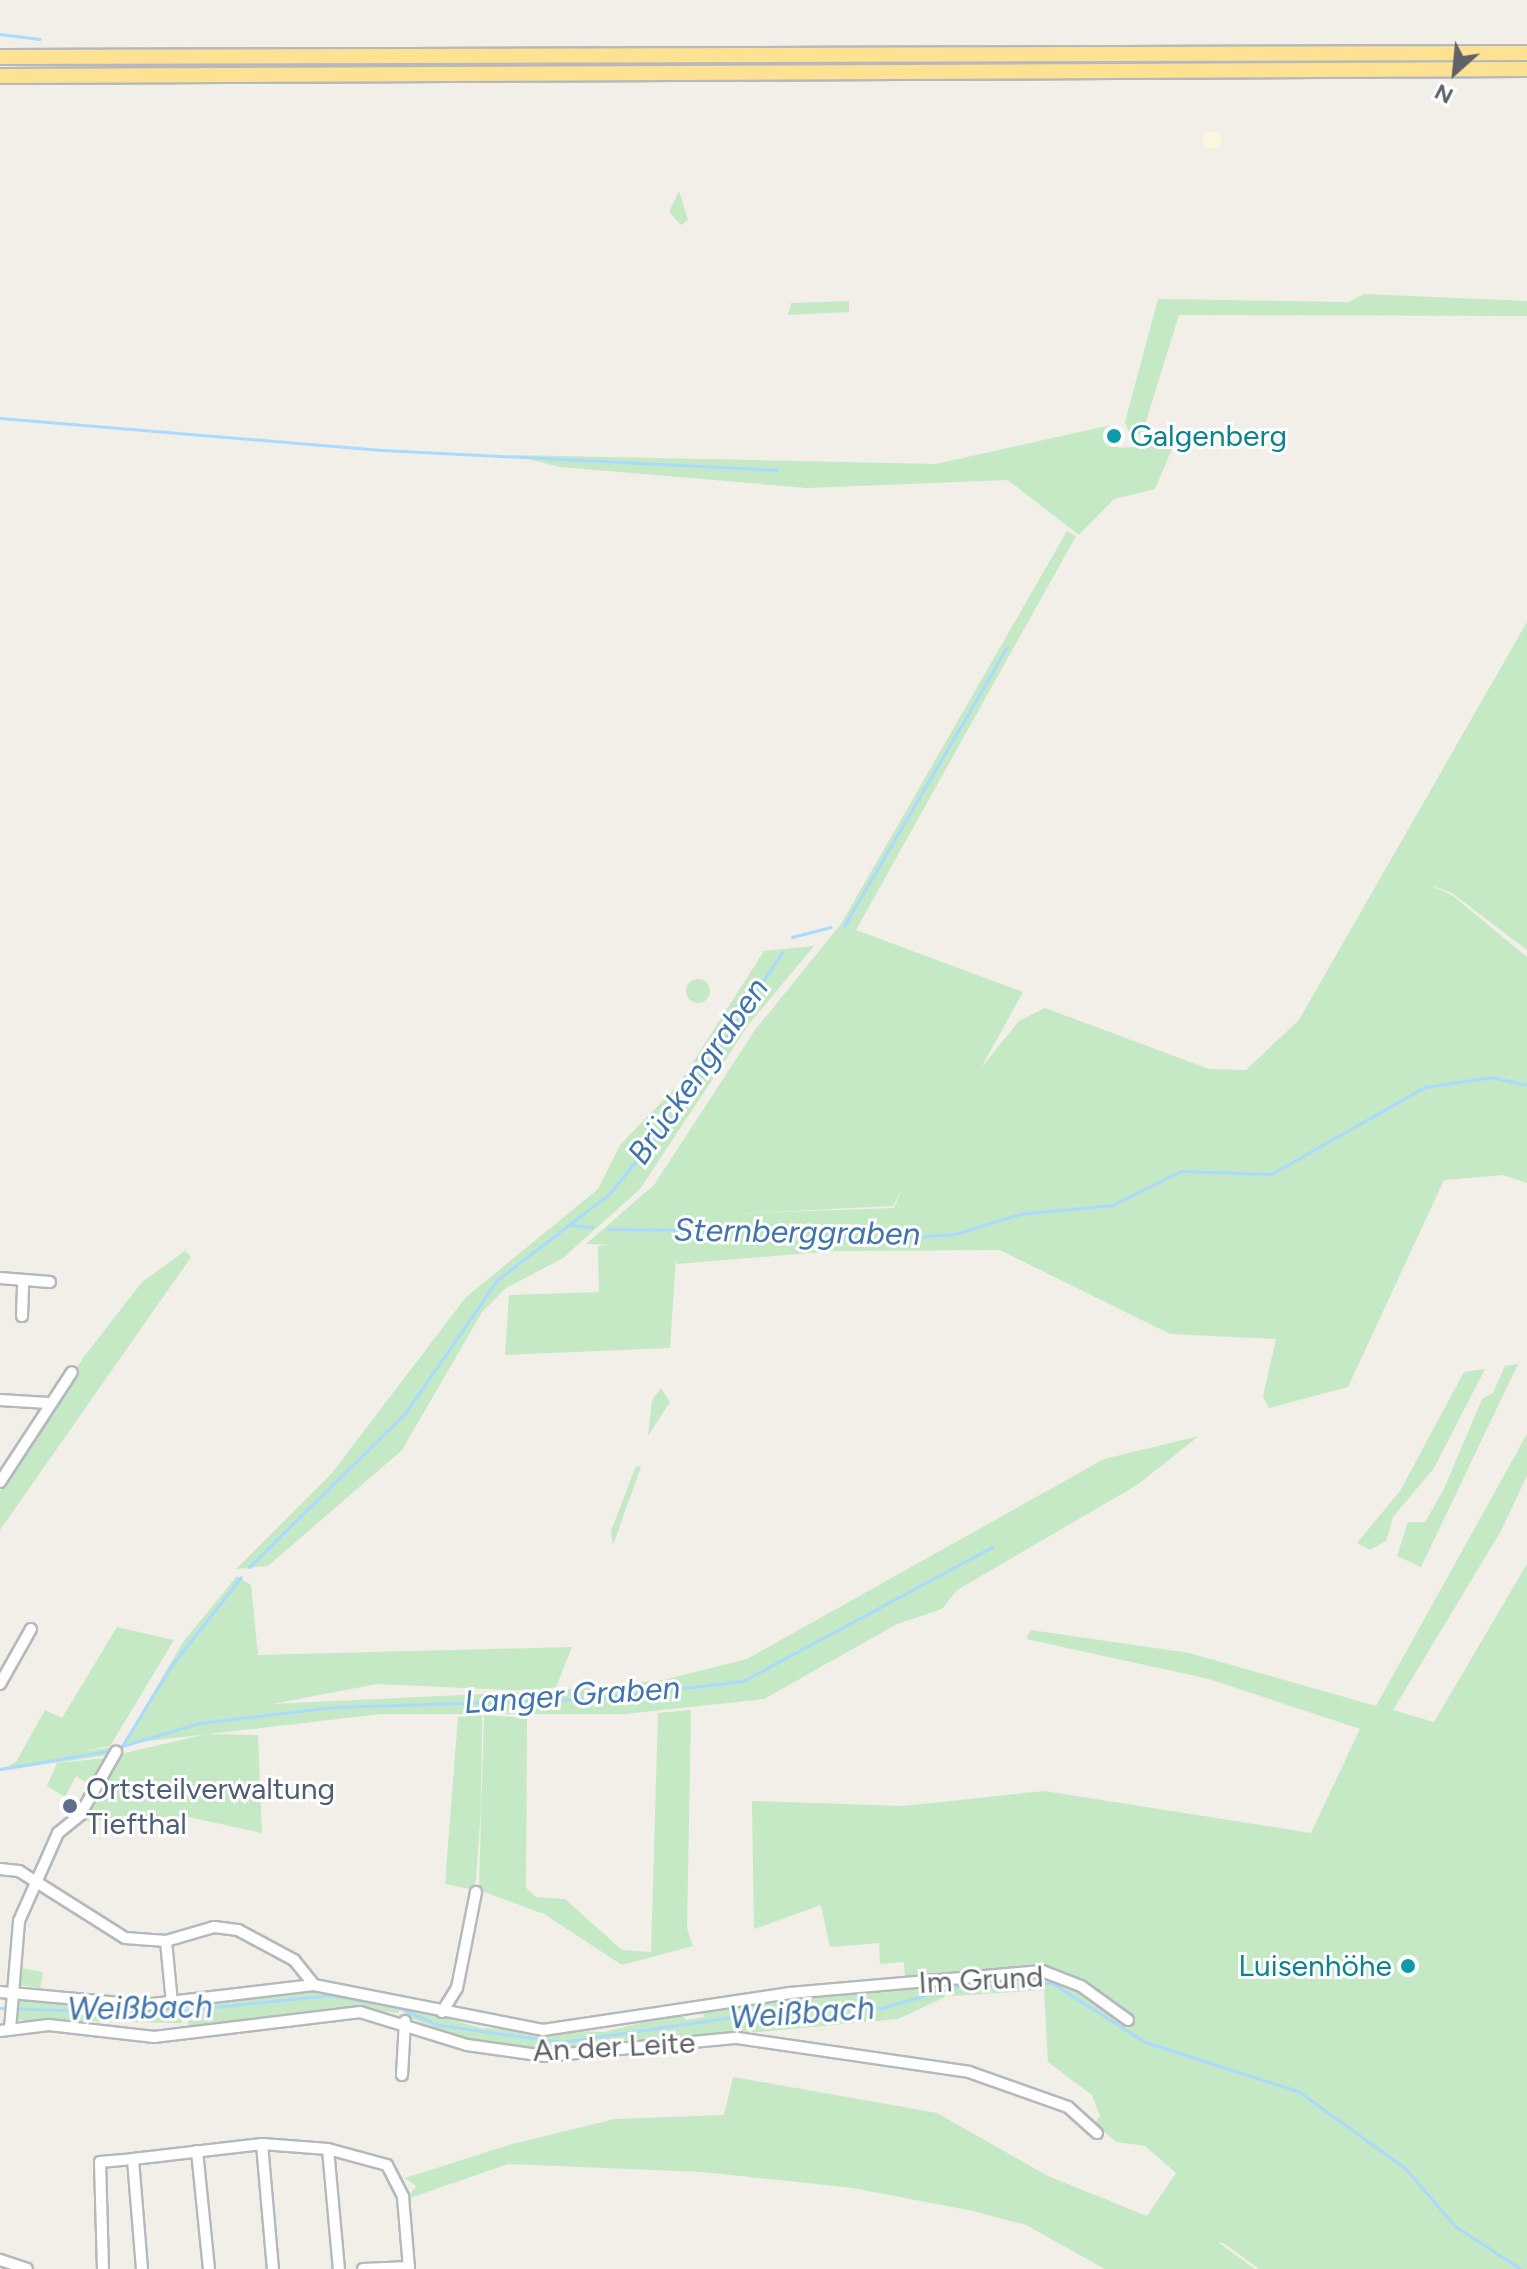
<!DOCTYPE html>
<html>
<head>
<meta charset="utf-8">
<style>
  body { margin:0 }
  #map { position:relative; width:1527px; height:2269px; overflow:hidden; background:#f1efe8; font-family:Figtree,sans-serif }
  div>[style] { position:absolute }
  .commercial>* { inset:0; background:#fef7e0 }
  .round { border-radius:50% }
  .green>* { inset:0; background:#c5e8c5 }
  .stream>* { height:3px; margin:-1.5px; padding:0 1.5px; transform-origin:1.5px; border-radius:1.5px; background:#aadaff }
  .roads { filter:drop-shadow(2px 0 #b5b8bc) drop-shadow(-2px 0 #b5b8bc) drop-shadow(0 2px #b5b8bc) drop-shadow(0 -2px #b5b8bc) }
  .minor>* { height:10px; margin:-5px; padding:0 5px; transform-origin:5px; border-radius:5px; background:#fff }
  .highway>* { height:14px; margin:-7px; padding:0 7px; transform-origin:7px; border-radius:7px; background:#fde293 }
  .dots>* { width:22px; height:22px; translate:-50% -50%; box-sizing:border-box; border:4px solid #fff; border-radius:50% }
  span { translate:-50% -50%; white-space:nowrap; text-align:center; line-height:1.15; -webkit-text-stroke:6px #fff; paint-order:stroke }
  .culture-label { font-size:30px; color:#0d838f }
  .left { translate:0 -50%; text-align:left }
  .right { translate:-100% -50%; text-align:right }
  .service-label { font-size:30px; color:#4e5e75 }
  .street-label { font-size:30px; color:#5f6368 }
  .water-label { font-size:32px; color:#4174aa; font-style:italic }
  .north { position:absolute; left:1415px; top:32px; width:80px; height:80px; -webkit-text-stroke:6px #fff; paint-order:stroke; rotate:207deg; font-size:22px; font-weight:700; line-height:32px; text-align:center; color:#5f6368 }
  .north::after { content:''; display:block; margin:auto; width:28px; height:36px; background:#5f6368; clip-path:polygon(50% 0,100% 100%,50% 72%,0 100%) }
</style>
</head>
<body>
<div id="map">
  <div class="commercial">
    <div class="round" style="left:1203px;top:131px;width:18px;height:18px"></div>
  </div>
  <div class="green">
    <div style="clip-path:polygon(679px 191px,688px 220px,681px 225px,669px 212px)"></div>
    <div style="clip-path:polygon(1364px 294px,1527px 301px,1527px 316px,1179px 315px,1142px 434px,1129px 433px,1125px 422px,1158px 299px,1349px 302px)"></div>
    <div style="clip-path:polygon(849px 301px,849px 312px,788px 315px,791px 303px)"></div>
    <div style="clip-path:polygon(1111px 425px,1119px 448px,1174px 444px,1155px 489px,1114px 499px,1079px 535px,1008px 480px,807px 488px,560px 467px,513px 455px,936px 464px)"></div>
    <div style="clip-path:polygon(evenodd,1067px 531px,1076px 536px,856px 930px,1023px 992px,981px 1068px,1019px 1021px,1045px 1008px,1209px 1069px,1246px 1070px,1299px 1020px,1527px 622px,1527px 950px,1452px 893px,1425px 883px,1452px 895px,1527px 957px,1527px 1183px,1503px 1175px,1444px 1180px,1348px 1387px,1269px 1408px,1263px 1396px,1276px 1339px,1170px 1334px,1000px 1250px,834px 1251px,677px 1264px,676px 1257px,670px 1348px,505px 1355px,509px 1295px,599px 1292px,598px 1246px,611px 1245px,586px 1244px,654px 1185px,755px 1030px,841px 924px,1067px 531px,902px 1189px,894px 1208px,731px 1214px,893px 1206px,902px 1189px)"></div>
    <div style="clip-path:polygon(814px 946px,749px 1024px,640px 1189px,563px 1258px,506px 1288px,482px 1312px,402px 1450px,268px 1566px,236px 1569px,332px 1473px,466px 1297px,598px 1189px,620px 1145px,679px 1084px,764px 951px)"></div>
    <div class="round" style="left:686px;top:979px;width:24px;height:24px"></div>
    <div style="clip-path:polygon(185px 1251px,191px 1257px,0 1530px,0 1491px,83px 1358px,142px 1282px)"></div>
    <div style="clip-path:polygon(1518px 1364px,1421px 1567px,1397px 1556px,1408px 1522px,1425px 1522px,1444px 1489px,1482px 1399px,1493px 1393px,1505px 1366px)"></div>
    <div style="clip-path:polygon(1485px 1369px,1434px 1468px,1393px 1517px,1386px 1541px,1370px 1550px,1357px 1543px,1400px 1491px,1464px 1372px)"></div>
    <div style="clip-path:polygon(661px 1388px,670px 1402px,648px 1436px,652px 1400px)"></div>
    <div style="clip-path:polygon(1527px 1434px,1527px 1476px,1501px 1531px,1393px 1710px,1434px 1722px,1527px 1564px,1527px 2269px,1259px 2269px,1225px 2244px,1218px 2242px,1255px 2269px,1105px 2269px,1026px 2225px,973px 2211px,853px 2188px,702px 2172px,508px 2164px,407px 2199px,416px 2186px,405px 2178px,512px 2144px,615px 2119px,724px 2115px,733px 2077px,937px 2113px,1048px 2176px,1147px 2216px,1176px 2173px,1145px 2146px,1117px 2142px,1094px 2124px,1100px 2116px,1092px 2095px,1048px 2062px,1044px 1990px,952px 1996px,954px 1983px,905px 1980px,904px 1962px,880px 1964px,879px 1943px,830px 1947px,821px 1905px,754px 1929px,752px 1801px,903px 1806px,1044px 1791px,1311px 1833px,1360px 1729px,1209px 1679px,1026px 1639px,1031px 1630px,1189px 1653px,1376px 1706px)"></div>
    <div style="clip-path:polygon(1199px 1436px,1137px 1485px,957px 1590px,942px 1609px,897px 1624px,764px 1699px,625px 1714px,381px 1714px,123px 1744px,183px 1642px,237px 1576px,251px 1585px,258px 1655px,572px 1647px,556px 1687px,535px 1691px,377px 1684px,272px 1704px,547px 1691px,664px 1680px,747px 1659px,1104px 1459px)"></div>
    <div style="clip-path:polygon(636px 1466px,641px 1467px,613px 1545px,611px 1531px)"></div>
    <div style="clip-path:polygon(117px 1627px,174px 1640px,110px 1746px,83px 1751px,114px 1747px,108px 1755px,0 1771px,16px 1762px,45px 1710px,62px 1718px)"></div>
    <div style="clip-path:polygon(691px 1710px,687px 1928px,693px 1946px,622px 1965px,544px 1914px,479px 1890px,484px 1715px,527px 1718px,526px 1888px,536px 1897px,565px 1899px,622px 1950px,651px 1952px,658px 1713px)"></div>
    <div style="clip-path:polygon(482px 1715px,481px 1811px,475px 1890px,445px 1884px,458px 1717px)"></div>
    <div style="clip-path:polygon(207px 1734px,258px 1735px,262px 1833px,184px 1816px,83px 1821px,120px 1754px)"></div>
    <div style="clip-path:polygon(107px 1758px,91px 1785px,76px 1776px,65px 1797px,47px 1786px,57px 1763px)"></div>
    <div style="clip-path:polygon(16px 1967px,43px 1972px,40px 1988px,19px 1985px)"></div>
    <div style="clip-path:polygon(943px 1983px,945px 1997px,898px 2019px,547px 2052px,465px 2041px,404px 2015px,404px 2005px,480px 2028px,604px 2032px,680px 2013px,686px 2020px,705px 2017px,701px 2010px,751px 2001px)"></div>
    <div style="clip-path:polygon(310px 1991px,399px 2004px,399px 2013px,355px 2008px,189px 2031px,187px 2005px)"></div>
    <div style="clip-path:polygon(14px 1995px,180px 2008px,182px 2023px,18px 2020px)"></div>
  </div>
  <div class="stream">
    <div style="left:0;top:34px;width:40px;rotate:7.1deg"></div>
    <div style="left:0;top:418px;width:383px;rotate:4.8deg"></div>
    <div style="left:382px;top:450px;width:395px;rotate:2.9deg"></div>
    <div style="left:844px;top:926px;width:323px;rotate:-59.7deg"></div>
    <div style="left:792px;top:937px;width:40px;rotate:-14.4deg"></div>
    <div style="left:572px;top:1225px;width:20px;rotate:6deg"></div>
    <div style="left:608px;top:1229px;width:197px;rotate:0.6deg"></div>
    <div style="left:805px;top:1231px;width:66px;rotate:7.9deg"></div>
    <div style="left:870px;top:1240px;width:85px;rotate:-4deg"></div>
    <div style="left:955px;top:1234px;width:68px;rotate:-17.1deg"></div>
    <div style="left:1020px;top:1214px;width:92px;rotate:-5.6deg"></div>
    <div style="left:1112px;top:1205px;width:77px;rotate:-26.2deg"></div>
    <div style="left:1181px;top:1171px;width:90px;rotate:1.9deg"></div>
    <div style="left:1271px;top:1174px;width:177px;rotate:-29.5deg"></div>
    <div style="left:1425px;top:1087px;width:68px;rotate:-8.5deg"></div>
    <div style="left:1492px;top:1077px;width:36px;rotate:13deg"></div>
    <div style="left:249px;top:1567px;width:221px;rotate:-44.6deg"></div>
    <div style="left:406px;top:1412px;width:160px;rotate:-55.4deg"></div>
    <div style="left:497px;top:1280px;width:141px;rotate:-37.5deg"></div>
    <div style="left:609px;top:1194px;width:119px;rotate:-50.8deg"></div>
    <div style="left:684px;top:1102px;width:179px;rotate:-56.8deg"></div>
    <div style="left:122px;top:1746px;width:80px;rotate:-16.6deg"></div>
    <div style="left:199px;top:1723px;width:136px;rotate:-6.8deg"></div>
    <div style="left:334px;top:1707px;width:256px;rotate:-1.8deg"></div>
    <div style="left:590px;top:1699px;width:154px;rotate:-6.7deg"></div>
    <div style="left:743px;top:1681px;width:283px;rotate:-28.3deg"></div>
    <div style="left:122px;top:1746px;width:94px;rotate:-58.5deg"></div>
    <div style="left:171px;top:1666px;width:113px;rotate:-51.8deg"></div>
    <div style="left:0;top:1769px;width:109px;rotate:-9.5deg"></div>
    <div style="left:395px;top:2006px;width:48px;rotate:23.4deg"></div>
    <div style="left:439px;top:2025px;width:124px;rotate:7.9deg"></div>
    <div style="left:562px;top:2042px;width:235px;rotate:-8.3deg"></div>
    <div style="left:795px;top:2008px;width:86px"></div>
    <div style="left:881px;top:2008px;width:80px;rotate:-15.9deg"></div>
    <div style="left:958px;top:1986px;width:94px;rotate:-1.8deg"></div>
    <div style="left:1052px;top:1983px;width:110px;rotate:32.4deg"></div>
    <div style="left:1145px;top:2042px;width:161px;rotate:17.8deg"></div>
    <div style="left:1298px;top:2091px;width:133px;rotate:35.8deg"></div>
    <div style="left:1406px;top:2169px;width:75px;rotate:49.3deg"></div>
    <div style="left:1455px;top:2226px;width:79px;rotate:33.1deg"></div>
    <div style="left:0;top:2008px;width:156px;rotate:1.8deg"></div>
    <div style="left:156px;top:2013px;width:176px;rotate:-5.9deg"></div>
    <div style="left:331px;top:1995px;width:58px;rotate:10deg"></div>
  </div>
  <div class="roads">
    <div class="minor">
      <div style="left:0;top:1278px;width:50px;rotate:4.6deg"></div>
      <div style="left:22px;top:1316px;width:36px;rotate:-88deg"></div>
      <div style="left:0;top:1400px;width:48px;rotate:3.6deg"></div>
      <div style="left:0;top:1482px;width:131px;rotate:-56.8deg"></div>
      <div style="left:0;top:1684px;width:63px;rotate:-60.6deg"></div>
      <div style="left:0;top:1869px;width:19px;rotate:6deg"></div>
      <div style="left:19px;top:1871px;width:125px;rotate:32.3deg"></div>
      <div style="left:125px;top:1938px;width:41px;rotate:4.2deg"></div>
      <div style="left:166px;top:1941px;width:50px;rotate:-16.3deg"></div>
      <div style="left:214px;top:1927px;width:24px;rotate:7deg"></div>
      <div style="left:238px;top:1930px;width:64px;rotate:28.2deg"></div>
      <div style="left:294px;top:1960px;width:32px;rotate:51deg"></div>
      <div style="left:166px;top:1941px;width:62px;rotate:84.5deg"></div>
      <div style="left:0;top:1992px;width:145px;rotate:5.2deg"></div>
      <div style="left:144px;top:2005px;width:171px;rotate:-6.7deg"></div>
      <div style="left:314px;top:1985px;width:233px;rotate:11.1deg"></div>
      <div style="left:543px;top:2030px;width:250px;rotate:-8.5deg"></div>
      <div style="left:790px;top:1993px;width:253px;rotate:-5deg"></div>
      <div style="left:1042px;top:1971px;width:42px;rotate:21deg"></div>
      <div style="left:1081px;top:1986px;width:58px;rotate:35.9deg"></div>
      <div style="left:442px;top:2012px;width:28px;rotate:-58deg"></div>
      <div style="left:457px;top:1988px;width:98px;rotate:-78.8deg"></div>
      <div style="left:10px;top:2029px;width:108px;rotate:-85.2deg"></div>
      <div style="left:19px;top:1921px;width:96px;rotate:-66.1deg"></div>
      <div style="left:58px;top:1833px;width:28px;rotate:-39deg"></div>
      <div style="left:80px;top:1815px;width:73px;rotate:-60.3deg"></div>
      <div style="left:0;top:2031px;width:49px;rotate:-7deg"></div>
      <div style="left:49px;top:2025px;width:106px;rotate:6.5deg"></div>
      <div style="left:154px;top:2037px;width:208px;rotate:-6.9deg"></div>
      <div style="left:360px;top:2012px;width:112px;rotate:17.1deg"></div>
      <div style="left:467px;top:2045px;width:79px;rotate:8deg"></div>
      <div style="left:545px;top:2056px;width:193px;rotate:-5.4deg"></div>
      <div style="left:737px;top:2038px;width:234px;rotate:8.3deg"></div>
      <div style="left:969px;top:2072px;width:105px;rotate:19.5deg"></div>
      <div style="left:1068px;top:2107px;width:39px;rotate:42deg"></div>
      <div style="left:402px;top:2075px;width:54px;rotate:-86.8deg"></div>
      <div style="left:262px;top:2144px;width:125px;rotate:85deg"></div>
      <div style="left:328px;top:2149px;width:121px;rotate:84.8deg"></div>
      <div style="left:197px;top:2151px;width:119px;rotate:84.2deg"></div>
      <div style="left:0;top:2260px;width:28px;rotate:18deg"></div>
      <div style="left:103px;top:2269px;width:107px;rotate:-91.6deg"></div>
      <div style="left:100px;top:2162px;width:33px;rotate:-5deg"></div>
      <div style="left:142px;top:2269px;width:110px;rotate:-94.7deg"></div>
      <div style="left:133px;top:2159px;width:130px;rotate:-6.6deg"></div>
      <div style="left:262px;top:2144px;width:66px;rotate:4.3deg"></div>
      <div style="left:328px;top:2149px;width:61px;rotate:15.2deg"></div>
      <div style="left:387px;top:2165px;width:36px;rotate:63deg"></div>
      <div style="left:403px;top:2197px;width:72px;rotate:85.2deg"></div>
      <div style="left:363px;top:2269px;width:46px;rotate:-2.5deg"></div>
    </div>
    <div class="highway">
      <div style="left:0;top:57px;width:1527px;rotate:-0.15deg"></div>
      <div style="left:0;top:76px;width:1527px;rotate:-0.26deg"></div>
    </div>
  </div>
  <div class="dots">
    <div style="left:1114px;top:436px;background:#0f9aa8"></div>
    <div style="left:70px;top:1806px;background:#5c6f8a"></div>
    <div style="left:1408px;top:1966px;background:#0f9aa8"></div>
  </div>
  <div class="culture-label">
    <span class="left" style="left:1130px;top:436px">Galgenberg</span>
    <span class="right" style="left:1392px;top:1966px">Luisenhöhe</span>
  </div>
  <div class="service-label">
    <span class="left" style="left:86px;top:1806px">Ortsteilverwaltung<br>Tiefthal</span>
  </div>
  <div class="street-label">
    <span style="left:981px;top:1980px;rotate:-3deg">Im Grund</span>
    <span style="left:614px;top:2047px;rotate:-3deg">An der Leite</span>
  </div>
  <div class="water-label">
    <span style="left:698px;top:1071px;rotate:-55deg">Brückengraben</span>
    <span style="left:797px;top:1232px;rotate:1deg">Sternberggraben</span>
    <span style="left:572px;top:1695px;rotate:-4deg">Langer Graben</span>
    <span style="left:140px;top:2008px;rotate:-1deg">Weißbach</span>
    <span style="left:802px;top:2013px;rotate:-4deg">Weißbach</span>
  </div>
  <div class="north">N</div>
</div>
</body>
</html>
